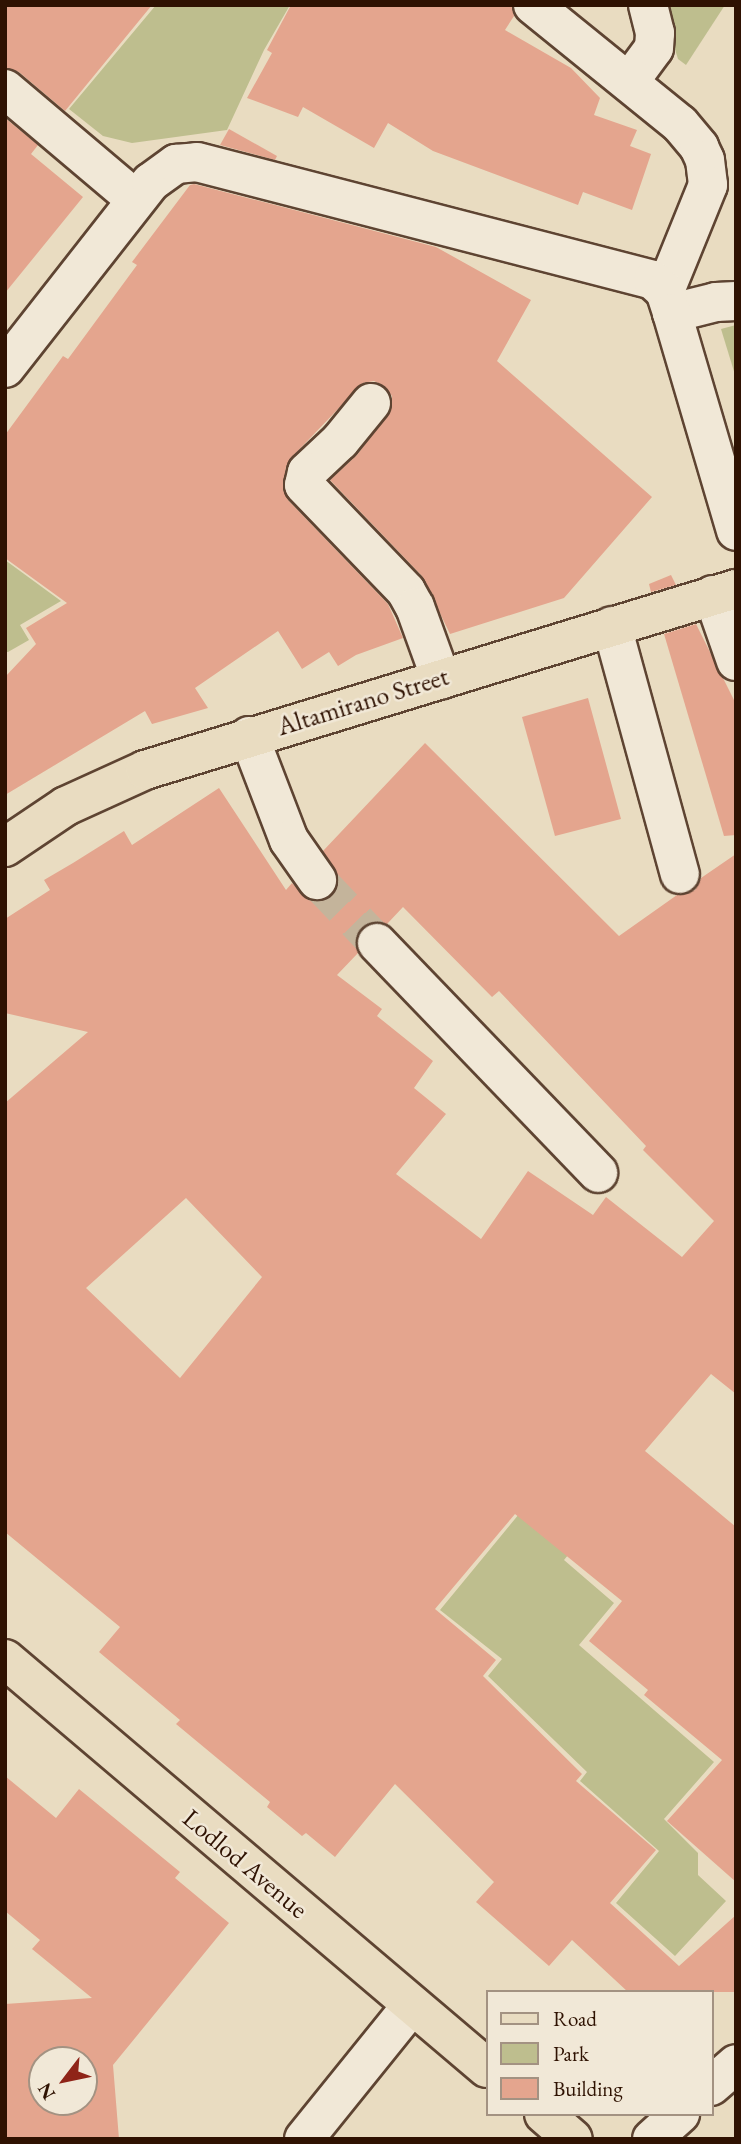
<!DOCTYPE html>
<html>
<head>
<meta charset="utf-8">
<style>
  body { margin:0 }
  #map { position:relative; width:741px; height:2144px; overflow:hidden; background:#e9dcc1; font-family:"EB Garamond",serif }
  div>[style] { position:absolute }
  .green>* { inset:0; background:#bebe8e }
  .building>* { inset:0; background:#e4a58e }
  .minor-tunnel>* { height:38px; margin-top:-19px; transform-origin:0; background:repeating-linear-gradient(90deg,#c4b49b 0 38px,transparent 0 57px) }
  .roads { filter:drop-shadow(2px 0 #5e4432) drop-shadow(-2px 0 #5e4432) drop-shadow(0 2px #5e4432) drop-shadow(0 -2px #5e4432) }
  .minor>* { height:38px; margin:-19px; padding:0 19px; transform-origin:19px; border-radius:19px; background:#f1e8d7 }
  .major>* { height:38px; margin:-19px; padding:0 19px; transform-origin:19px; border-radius:19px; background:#e9dcc1 }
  span { translate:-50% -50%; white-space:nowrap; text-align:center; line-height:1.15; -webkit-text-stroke:5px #f1e8d7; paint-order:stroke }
  .street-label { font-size:26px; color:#2f1202 }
  .frame { position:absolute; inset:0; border:7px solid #2f1202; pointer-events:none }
  .legend { position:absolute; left:486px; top:1990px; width:228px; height:126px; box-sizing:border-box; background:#f1e8d7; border:2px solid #a39282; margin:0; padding:9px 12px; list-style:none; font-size:21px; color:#2f1202 }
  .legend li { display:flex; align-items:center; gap:14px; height:35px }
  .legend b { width:35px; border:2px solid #a39282 }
  .north { position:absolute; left:28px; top:2046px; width:70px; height:70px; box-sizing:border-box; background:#f1e8d7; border:2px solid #a39282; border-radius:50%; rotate:238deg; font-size:19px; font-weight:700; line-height:28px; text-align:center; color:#2f1202 }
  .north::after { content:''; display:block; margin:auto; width:24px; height:32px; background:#8f2418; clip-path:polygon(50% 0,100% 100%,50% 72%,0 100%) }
</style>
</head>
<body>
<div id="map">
  <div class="green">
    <div style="clip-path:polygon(156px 5px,290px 5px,264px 50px,227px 130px,132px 143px,103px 136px,69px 109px)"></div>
    <div style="clip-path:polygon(661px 5px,725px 5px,686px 65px,678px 59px)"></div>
    <div style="clip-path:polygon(736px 325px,736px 378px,721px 329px)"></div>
    <div style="clip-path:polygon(5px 560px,61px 601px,20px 625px,29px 640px,8px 652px,5px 652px)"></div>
    <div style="clip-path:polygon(561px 1463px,611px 1502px,564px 1560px,614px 1603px,579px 1645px,714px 1762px,664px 1819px,698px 1853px,698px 1875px,726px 1901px,675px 1956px,616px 1903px,659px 1851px,580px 1781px,587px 1772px,488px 1676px,502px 1659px,440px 1610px)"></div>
  </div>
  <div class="building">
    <div style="clip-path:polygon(5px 5px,152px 5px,65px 111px,19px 72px,5px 68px)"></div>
    <div style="clip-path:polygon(291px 5px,512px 5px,514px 16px,505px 30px,571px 68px,600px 98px,594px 115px,637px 130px,630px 146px,651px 154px,632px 210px,583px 192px,578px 205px,433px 151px,388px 123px,374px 148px,303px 107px,298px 117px,247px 98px,272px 53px,267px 50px)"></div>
    <div style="clip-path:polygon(5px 118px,38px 145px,31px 154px,83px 197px,5px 293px)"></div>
    <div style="clip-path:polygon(229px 129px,277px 156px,275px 160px,220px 145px)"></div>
    <div style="clip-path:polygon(194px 184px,436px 247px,531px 300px,497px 361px,652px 497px,564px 598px,450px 634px,422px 576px,330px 480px,357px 455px,392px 407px,392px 396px,384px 386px,374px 381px,363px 383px,292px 457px,286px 467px,283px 490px,288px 500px,388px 604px,403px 638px,356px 655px,338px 666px,329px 652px,302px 669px,278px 631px,195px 688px,208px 708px,152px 724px,145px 711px,5px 795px,5px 677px,36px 644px,26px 628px,67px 603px,5px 558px,5px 435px,63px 356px,68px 359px,137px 265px,132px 262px,190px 185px)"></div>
    <div style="clip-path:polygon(671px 575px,676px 585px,651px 592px,649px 584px)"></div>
    <div style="clip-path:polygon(696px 624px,736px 704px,736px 835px,724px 836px,664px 634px)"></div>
    <div style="clip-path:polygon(588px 698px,621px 819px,555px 836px,522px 717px)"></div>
    <div style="clip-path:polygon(evenodd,425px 743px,619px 936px,677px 895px,695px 890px,701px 878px,736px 854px,736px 1394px,711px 1374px,645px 1451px,736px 1527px,736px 1882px,667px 1821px,722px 1760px,644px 1695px,648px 1690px,589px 1641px,622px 1601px,515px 1514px,435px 1609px,496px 1660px,483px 1676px,582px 1774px,576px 1781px,656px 1850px,610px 1903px,679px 1966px,736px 1915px,736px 1992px,628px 1992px,572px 1940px,549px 1966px,476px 1902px,494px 1882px,395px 1784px,335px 1857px,306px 1833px,302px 1836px,267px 1807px,270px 1802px,176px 1724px,180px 1720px,99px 1652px,120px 1627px,5px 1532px,5px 1103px,88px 1032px,5px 1013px,5px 919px,50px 890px,44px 880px,73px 863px,124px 831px,132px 845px,219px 788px,286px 890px,292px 883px,308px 900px,320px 902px,329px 898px,337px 889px,339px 877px,323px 851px,425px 743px,403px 907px,492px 997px,499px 991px,646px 1146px,643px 1150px,714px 1221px,682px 1257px,606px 1197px,593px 1215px,528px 1171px,481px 1239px,396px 1174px,446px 1114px,414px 1088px,433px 1061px,377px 1016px,382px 1009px,337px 975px,358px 953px,356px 938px,361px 928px,372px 922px,387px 924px,403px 907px,425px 743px,186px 1198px,262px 1277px,180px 1378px,86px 1288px,186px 1198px)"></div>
    <div style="clip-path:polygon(evenodd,5px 1776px,56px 1818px,79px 1789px,180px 1872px,175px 1878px,229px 1923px,113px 2065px,119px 2139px,5px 2139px,5px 2004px,92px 1998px,32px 1949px,40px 1940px,5px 1911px,5px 1776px,42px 2060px,84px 2060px,84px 2102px,42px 2102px,42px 2060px)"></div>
  </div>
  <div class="minor-tunnel">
    <div style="left:317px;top:880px;width:87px;rotate:46.4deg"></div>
  </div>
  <div class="roads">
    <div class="minor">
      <div style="left:533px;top:5px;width:189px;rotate:39deg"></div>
      <div style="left:680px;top:124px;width:30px;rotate:50deg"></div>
      <div style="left:699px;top:147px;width:14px;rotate:65deg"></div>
      <div style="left:705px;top:160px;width:25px;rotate:83deg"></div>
      <div style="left:708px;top:185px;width:114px;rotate:112.1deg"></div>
      <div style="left:629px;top:82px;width:42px;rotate:-53.7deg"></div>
      <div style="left:654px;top:48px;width:15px;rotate:-86deg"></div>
      <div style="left:655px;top:33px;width:29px;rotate:-104deg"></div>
      <div style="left:5px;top:89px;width:170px;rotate:40.2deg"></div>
      <div style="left:672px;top:313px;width:45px;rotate:-14deg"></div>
      <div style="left:716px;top:302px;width:20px;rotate:-3deg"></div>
      <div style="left:5px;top:368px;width:236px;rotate:-51.9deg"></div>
      <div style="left:151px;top:182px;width:31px;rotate:-36deg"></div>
      <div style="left:176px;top:164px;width:21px;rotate:-5deg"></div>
      <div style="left:197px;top:162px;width:471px;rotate:14.5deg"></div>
      <div style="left:653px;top:280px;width:16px;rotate:43deg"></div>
      <div style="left:665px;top:291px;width:23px;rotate:72deg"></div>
      <div style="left:672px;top:313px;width:227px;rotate:73.6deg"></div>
      <div style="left:371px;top:403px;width:49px;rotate:129.2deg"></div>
      <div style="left:340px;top:441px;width:45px;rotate:136.8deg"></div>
      <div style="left:307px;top:472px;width:13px;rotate:103deg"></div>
      <div style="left:304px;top:485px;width:147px;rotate:46.1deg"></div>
      <div style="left:406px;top:591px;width:18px;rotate:61deg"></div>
      <div style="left:415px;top:607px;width:77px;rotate:70.1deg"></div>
      <div style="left:713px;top:595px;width:70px;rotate:70.8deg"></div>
      <div style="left:612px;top:626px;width:257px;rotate:74.7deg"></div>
      <div style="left:249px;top:736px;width:111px;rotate:69deg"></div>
      <div style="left:289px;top:840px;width:49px;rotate:55deg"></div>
      <div style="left:377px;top:943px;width:319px;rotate:46.1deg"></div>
      <div style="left:711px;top:2086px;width:33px;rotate:-41deg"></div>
      <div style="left:304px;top:2139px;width:172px;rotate:-51.1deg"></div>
      <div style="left:652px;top:2139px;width:38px;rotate:-42deg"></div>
    </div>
    <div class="major">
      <div style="left:5px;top:847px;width:73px;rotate:-33.9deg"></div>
      <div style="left:66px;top:806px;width:87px;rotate:-24.5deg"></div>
      <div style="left:145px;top:770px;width:618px;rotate:-17.03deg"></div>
      <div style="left:5px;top:1659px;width:632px;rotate:40.32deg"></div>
      <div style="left:544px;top:2114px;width:38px;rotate:41deg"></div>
    </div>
  </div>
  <div class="street-label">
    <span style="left:363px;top:702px;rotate:-17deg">Altamirano Street</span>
    <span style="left:245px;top:1864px;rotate:40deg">Lodlod Avenue</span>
  </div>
  <div class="frame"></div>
  <ul class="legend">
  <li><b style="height:9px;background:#e9dcc1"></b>Road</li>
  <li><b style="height:19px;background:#bebe8e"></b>Park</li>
  <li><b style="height:19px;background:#e4a58e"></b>Building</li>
  </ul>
  <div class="north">N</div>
</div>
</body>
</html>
